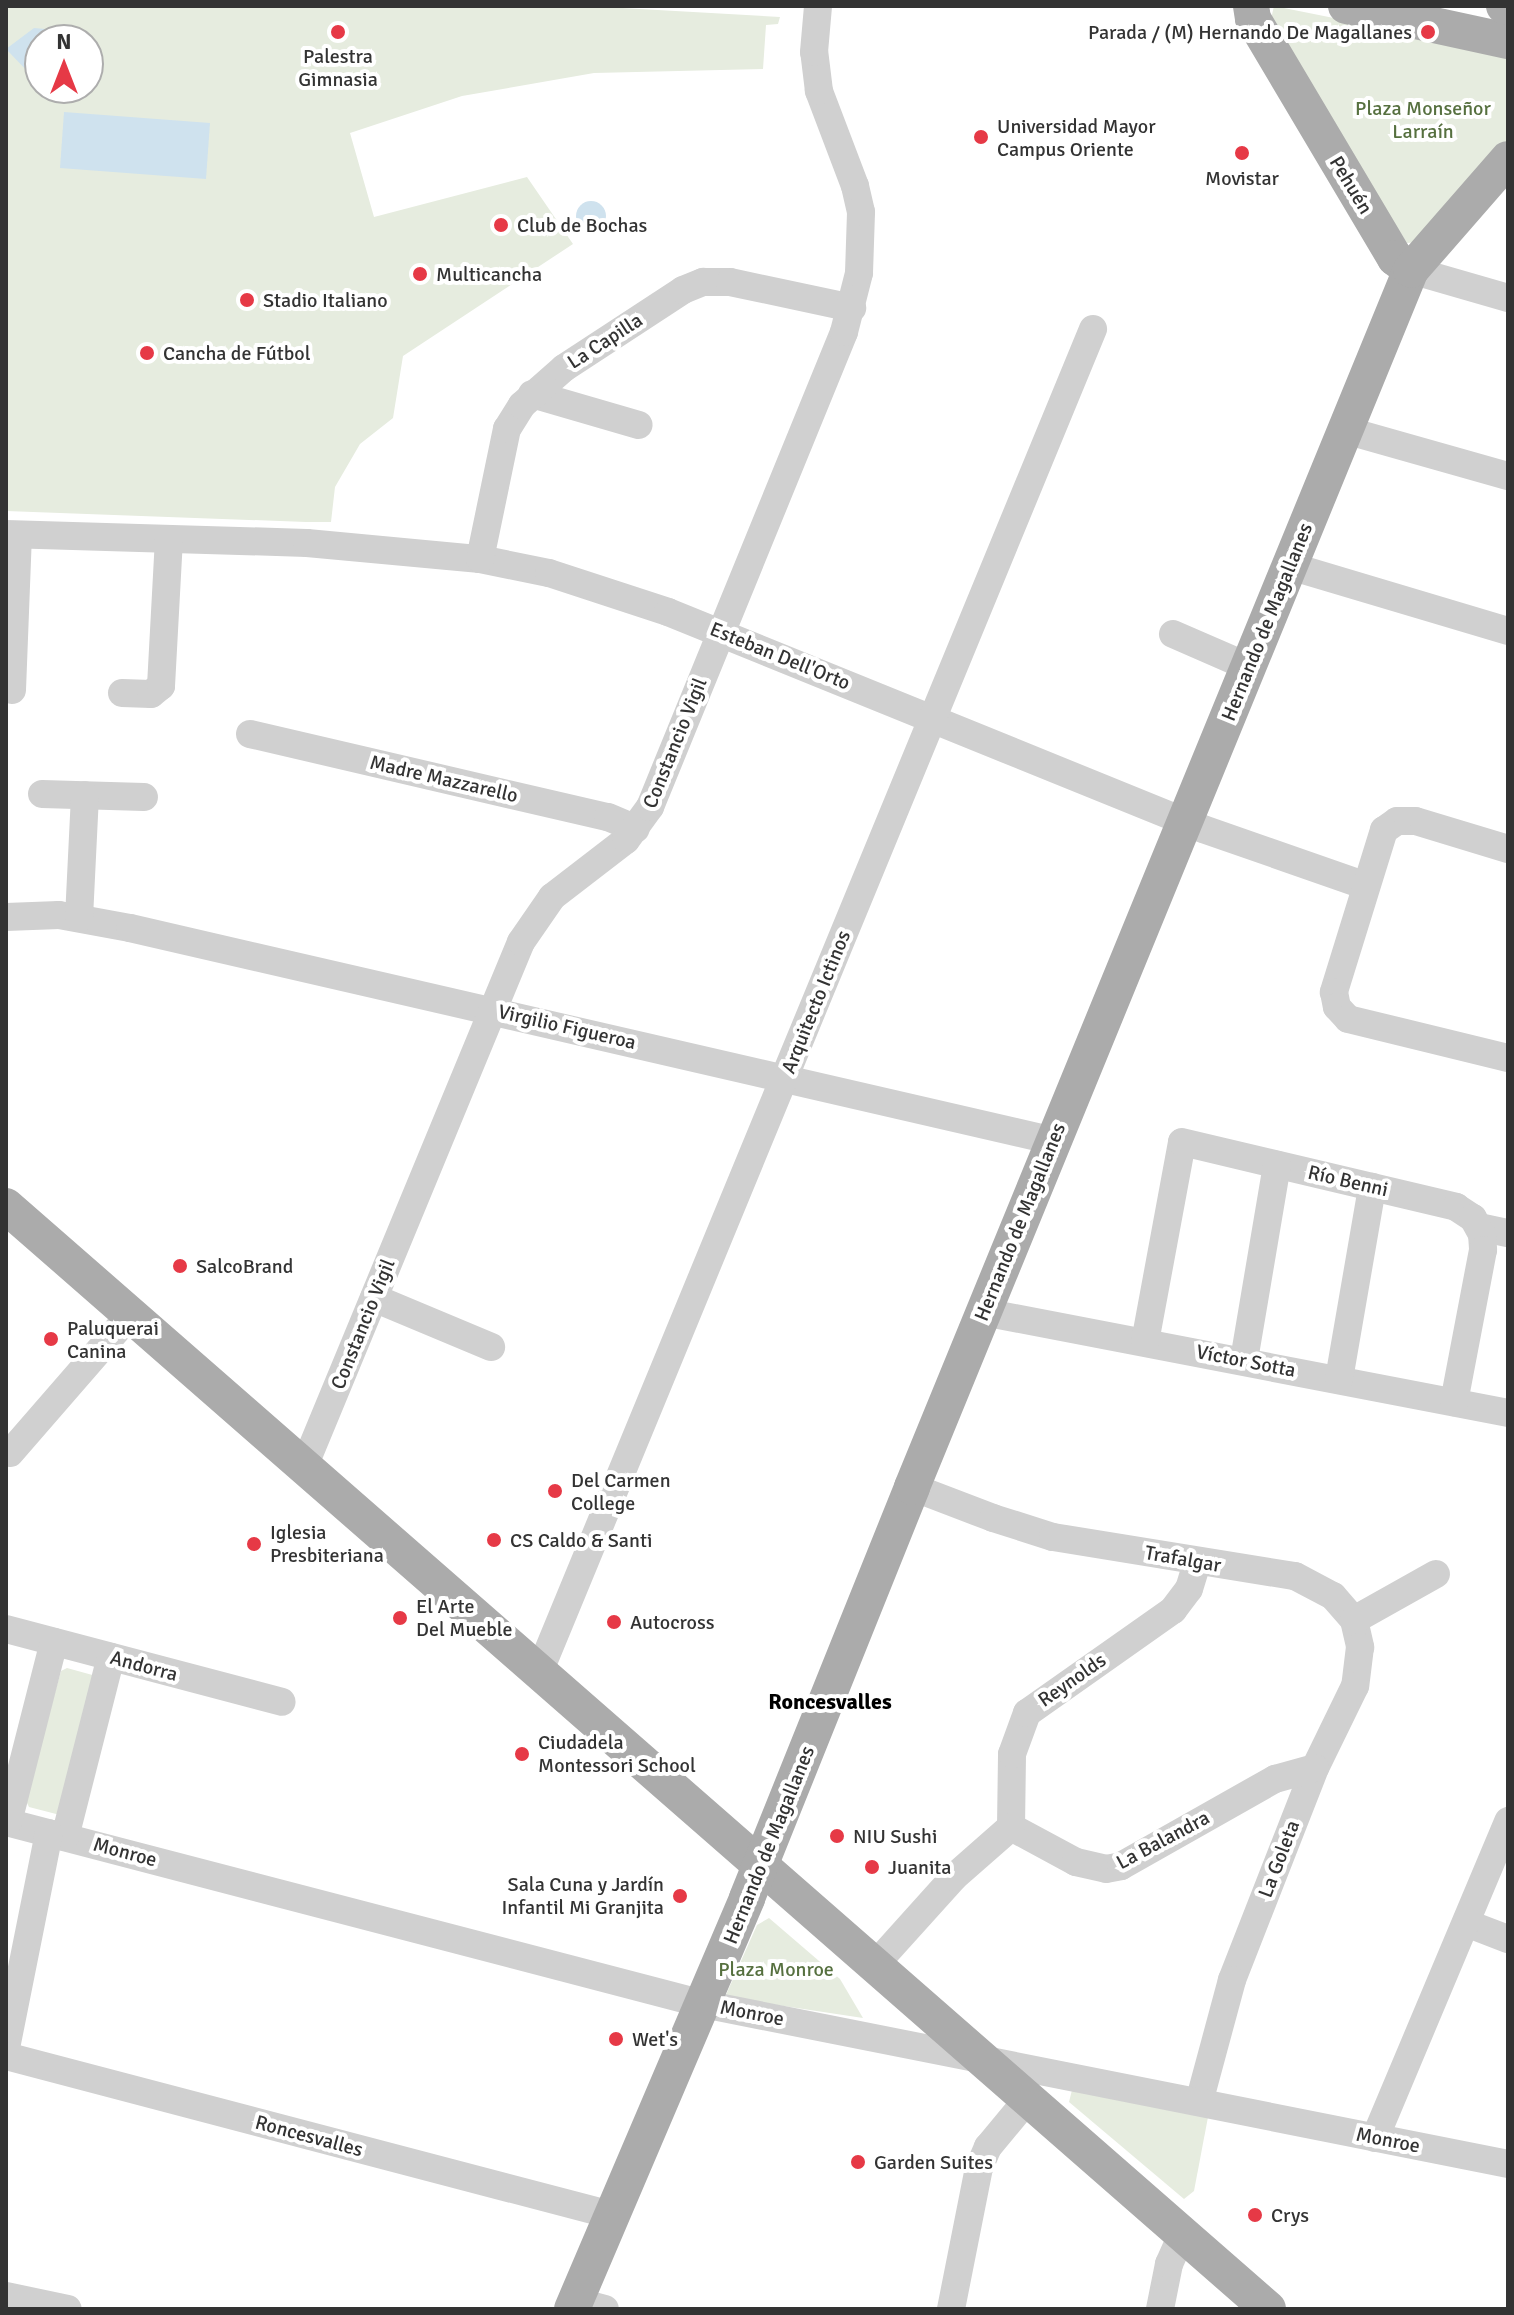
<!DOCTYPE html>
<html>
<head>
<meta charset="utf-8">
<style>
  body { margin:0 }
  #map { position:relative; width:1514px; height:2315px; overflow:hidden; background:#fff; font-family:Signika,sans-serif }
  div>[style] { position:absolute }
  .green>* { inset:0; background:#e6ecdf }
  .water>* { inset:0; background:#cfe2ee }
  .round { border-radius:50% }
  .minor>* { height:28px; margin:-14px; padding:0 14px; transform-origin:14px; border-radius:14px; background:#d0d0d0 }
  .major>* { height:36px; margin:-18px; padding:0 18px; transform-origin:18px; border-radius:18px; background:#ababab }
  .dots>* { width:22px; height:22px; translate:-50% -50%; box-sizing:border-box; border:4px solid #fff; border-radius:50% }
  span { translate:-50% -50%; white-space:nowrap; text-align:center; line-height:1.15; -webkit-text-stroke:8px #fff; paint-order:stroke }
  .poi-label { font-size:20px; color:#333 }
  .right { translate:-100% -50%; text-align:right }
  .left { translate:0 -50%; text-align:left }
  .park-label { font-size:20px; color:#56703f }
  .street-label { font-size:20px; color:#333 }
  .neighbourhood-label { font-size:22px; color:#000; font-weight:700 }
  .frame { position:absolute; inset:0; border:8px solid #333; pointer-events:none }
  .north { position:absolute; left:24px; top:24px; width:80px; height:80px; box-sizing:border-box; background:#fff; border:2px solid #adadad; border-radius:50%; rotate:0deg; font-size:22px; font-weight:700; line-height:32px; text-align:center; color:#333 }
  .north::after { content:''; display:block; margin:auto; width:28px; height:36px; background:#e63946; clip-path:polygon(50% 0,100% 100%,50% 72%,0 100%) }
</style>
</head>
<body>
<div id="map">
  <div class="green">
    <div style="clip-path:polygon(evenodd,6px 6px,587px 6px,780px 17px,778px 24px,766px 25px,763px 69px,594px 73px,462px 96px,350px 133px,374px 217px,527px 177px,573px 244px,403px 356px,393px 418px,360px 444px,335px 487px,331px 522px,306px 522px,6px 511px,6px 6px,40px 40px,88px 40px,88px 88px,40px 88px,40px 40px)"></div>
    <div style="clip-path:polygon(1274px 6px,1508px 53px,1508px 145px,1420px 242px,1407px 243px,1269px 28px)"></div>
    <div style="clip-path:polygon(67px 1668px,96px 1676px,60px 1815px,29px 1807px,25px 1799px,61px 1671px)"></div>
    <div style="clip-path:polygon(769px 1918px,840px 1979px,863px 2018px,725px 1997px,757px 1925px)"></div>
    <div style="clip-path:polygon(1072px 2090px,1208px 2117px,1194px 2191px,1184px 2199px,1069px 2102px)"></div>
  </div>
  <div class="water">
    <div style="clip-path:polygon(34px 28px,68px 31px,67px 40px,40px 40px,32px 76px,6px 49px)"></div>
    <div style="clip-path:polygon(64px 112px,210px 123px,206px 179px,60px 168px)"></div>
    <div class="round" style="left:576px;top:201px;width:30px;height:30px"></div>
  </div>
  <div class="minor">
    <div style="left:1411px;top:270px;width:101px;rotate:16.1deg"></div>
    <div style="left:532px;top:394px;width:111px;rotate:16.2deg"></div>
    <div style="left:1345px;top:430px;width:169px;rotate:15.8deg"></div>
    <div style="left:6px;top:534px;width:301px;rotate:1.7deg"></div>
    <div style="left:307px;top:543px;width:174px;rotate:5.3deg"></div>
    <div style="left:480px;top:559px;width:70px;rotate:11.5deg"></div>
    <div style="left:549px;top:573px;width:125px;rotate:18.1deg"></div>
    <div style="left:668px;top:612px;width:577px;rotate:22.08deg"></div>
    <div style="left:1203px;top:829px;width:170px;rotate:19.2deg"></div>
    <div style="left:480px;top:559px;width:133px;rotate:-78.3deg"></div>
    <div style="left:507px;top:429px;width:28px;rotate:-58deg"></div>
    <div style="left:522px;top:405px;width:56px;rotate:-41.4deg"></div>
    <div style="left:564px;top:368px;width:142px;rotate:-33.2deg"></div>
    <div style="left:683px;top:290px;width:22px;rotate:-22deg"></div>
    <div style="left:703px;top:282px;width:27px"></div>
    <div style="left:730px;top:282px;width:125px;rotate:12deg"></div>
    <div style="left:1290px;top:566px;width:227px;rotate:16.6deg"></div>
    <div style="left:1173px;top:634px;width:83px;rotate:23.5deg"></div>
    <div style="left:12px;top:690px;width:155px;rotate:-87.8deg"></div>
    <div style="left:122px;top:693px;width:29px;rotate:2deg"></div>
    <div style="left:151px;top:694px;width:13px;rotate:-39deg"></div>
    <div style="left:161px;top:686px;width:147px;rotate:-86.9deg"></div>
    <div style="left:250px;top:734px;width:367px;rotate:13.1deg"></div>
    <div style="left:608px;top:817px;width:30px;rotate:23deg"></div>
    <div style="left:42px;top:794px;width:102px;rotate:1.7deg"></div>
    <div style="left:1508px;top:849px;width:97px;rotate:-163.2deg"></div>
    <div style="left:1415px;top:821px;width:18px;rotate:180deg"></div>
    <div style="left:1397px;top:821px;width:16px;rotate:145deg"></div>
    <div style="left:1384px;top:830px;width:170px;rotate:107.2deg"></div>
    <div style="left:1334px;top:992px;width:15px;rotate:79deg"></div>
    <div style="left:1337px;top:1007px;width:16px;rotate:47deg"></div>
    <div style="left:1348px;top:1019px;width:165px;rotate:13.7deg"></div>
    <div style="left:6px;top:917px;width:53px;rotate:-2.2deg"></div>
    <div style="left:59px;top:915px;width:72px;rotate:10.4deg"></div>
    <div style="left:130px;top:928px;width:948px;rotate:12.98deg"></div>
    <div style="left:79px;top:918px;width:123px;rotate:-87.2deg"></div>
    <div style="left:1479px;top:1227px;width:30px;rotate:12deg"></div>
    <div style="left:374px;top:1298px;width:127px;rotate:22.7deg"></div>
    <div style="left:983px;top:1312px;width:535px;rotate:10.89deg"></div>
    <div style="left:1145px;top:1342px;width:203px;rotate:-79.5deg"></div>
    <div style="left:1182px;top:1142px;width:282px;rotate:13.3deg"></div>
    <div style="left:1456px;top:1207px;width:20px;rotate:33deg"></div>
    <div style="left:1473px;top:1218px;width:18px;rotate:61deg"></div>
    <div style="left:1482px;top:1234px;width:16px;rotate:86deg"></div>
    <div style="left:1483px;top:1250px;width:155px;rotate:100.8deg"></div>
    <div style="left:1244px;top:1360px;width:198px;rotate:-80.4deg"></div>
    <div style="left:1339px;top:1379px;width:195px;rotate:-80.2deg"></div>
    <div style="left:10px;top:1453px;width:183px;rotate:-49deg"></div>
    <div style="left:303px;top:1469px;width:570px;rotate:-67.53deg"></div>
    <div style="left:521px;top:942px;width:55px;rotate:-55.4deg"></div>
    <div style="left:552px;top:897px;width:93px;rotate:-37.6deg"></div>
    <div style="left:626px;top:840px;width:41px;rotate:-54deg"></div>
    <div style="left:650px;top:807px;width:513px;rotate:-67.78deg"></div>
    <div style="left:844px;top:332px;width:61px;rotate:-75.7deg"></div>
    <div style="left:859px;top:273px;width:61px;rotate:-88.1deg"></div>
    <div style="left:861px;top:212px;width:27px;rotate:-103deg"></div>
    <div style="left:855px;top:186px;width:102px;rotate:-110.8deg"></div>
    <div style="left:819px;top:91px;width:39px;rotate:-97deg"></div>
    <div style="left:814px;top:52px;width:46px;rotate:-85deg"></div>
    <div style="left:912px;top:1487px;width:87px;rotate:20.9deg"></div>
    <div style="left:993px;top:1518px;width:63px;rotate:17.6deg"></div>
    <div style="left:1053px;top:1537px;width:245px;rotate:9.2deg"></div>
    <div style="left:1295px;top:1576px;width:43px;rotate:27.8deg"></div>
    <div style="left:1333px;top:1596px;width:32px;rotate:49deg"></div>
    <div style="left:1354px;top:1620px;width:28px;rotate:77deg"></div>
    <div style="left:1360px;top:1647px;width:39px;rotate:97deg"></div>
    <div style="left:1355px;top:1686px;width:91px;rotate:116deg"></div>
    <div style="left:1315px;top:1768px;width:228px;rotate:111.4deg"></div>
    <div style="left:1232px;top:1980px;width:126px;rotate:105.1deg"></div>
    <div style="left:1354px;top:1620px;width:94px;rotate:-29.3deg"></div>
    <div style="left:6px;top:1629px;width:285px;rotate:14.8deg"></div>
    <div style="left:538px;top:1675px;width:1456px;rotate:-67.59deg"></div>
    <div style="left:6px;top:1822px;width:720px;rotate:14.63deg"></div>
    <div style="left:703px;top:2004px;width:821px;rotate:11.24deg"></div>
    <div style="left:8px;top:1822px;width:186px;rotate:-75.7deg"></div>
    <div style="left:1011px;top:1827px;width:73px;rotate:-89.2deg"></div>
    <div style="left:1012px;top:1754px;width:44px;rotate:-69.9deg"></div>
    <div style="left:1027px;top:1713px;width:179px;rotate:-35.2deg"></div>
    <div style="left:1173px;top:1610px;width:26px;rotate:-53deg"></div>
    <div style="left:1189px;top:1589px;width:28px;rotate:-73deg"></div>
    <div style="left:1011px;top:1827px;width:74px;rotate:28.3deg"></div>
    <div style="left:1076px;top:1862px;width:31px;rotate:13deg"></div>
    <div style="left:1106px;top:1869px;width:15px;rotate:-11deg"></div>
    <div style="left:1121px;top:1866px;width:177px;rotate:-29.5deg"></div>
    <div style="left:1275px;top:1779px;width:41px;rotate:-15.4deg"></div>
    <div style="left:65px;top:1837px;width:186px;rotate:-75.7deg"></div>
    <div style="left:1466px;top:1923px;width:45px;rotate:20.9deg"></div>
    <div style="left:873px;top:1967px;width:121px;rotate:-48deg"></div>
    <div style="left:954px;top:1877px;width:76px;rotate:-41.3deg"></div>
    <div style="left:6px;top:2048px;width:219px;rotate:-78.7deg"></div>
    <div style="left:6px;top:2056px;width:626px;rotate:14.72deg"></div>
    <div style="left:1375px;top:2138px;width:344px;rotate:-67.2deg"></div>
    <div style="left:6px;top:2296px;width:63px;rotate:11.8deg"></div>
    <div style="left:575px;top:2301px;width:31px;rotate:15deg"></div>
    <div style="left:951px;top:2309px;width:144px;rotate:-78.8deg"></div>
    <div style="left:979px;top:2168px;width:23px;rotate:-67deg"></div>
    <div style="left:988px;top:2147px;width:61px;rotate:-50.3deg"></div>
    <div style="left:1160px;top:2309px;width:46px;rotate:-78.7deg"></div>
    <div style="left:1169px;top:2264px;width:32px;rotate:-66deg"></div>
  </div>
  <div class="major">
    <div style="left:1251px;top:6px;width:13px;rotate:81deg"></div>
    <div style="left:1253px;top:19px;width:278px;rotate:59.3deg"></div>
    <div style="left:1395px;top:258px;width:20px;rotate:37deg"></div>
    <div style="left:1346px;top:6px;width:166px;rotate:12.2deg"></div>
    <div style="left:1504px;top:6px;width:4px;rotate:14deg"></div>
    <div style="left:6px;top:1206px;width:1676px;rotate:41.15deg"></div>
    <div style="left:572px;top:2309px;width:447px;rotate:-66.9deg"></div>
    <div style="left:747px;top:1898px;width:443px;rotate:-68.1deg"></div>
    <div style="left:912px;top:1487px;width:1315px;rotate:-67.71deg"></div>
    <div style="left:1411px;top:270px;width:147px;rotate:-48.9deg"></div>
  </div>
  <div class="dots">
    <div style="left:338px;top:32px;background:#e63946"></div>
    <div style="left:1428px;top:32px;background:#e63946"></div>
    <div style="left:981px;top:137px;background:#e63946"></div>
    <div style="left:1242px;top:153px;background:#e63946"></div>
    <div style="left:501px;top:225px;background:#e63946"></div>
    <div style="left:420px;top:274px;background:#e63946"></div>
    <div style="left:247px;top:300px;background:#e63946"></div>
    <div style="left:147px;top:353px;background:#e63946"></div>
    <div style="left:180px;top:1266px;background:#e63946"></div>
    <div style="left:51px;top:1339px;background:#e63946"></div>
    <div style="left:555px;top:1491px;background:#e63946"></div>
    <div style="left:494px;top:1540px;background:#e63946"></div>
    <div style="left:254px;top:1544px;background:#e63946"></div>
    <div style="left:400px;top:1618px;background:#e63946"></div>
    <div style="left:614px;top:1622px;background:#e63946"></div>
    <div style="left:522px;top:1754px;background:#e63946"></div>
    <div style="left:837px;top:1836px;background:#e63946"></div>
    <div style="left:872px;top:1867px;background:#e63946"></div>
    <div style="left:680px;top:1896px;background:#e63946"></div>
    <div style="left:616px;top:2039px;background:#e63946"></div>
    <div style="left:858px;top:2162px;background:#e63946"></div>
    <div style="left:1255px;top:2215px;background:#e63946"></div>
  </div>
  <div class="poi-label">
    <span class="right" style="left:1412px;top:32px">Parada / (M) Hernando De Magallanes</span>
    <span style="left:338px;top:68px">Palestra<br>Gimnasia</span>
    <span class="left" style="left:997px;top:138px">Universidad Mayor<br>Campus Oriente</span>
    <span style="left:1242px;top:178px">Movistar</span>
    <span class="left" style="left:517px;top:225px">Club de Bochas</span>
    <span class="left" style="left:436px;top:274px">Multicancha</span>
    <span class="left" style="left:263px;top:300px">Stadio Italiano</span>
    <span class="left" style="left:163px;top:353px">Cancha de Fútbol</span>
    <span class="left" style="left:196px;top:1266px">SalcoBrand</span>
    <span class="left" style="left:67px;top:1340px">Paluquerai<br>Canina</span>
    <span class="left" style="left:571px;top:1492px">Del Carmen<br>College</span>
    <span class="left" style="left:270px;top:1544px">Iglesia<br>Presbiteriana</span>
    <span class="left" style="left:510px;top:1540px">CS Caldo &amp; Santi</span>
    <span class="left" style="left:416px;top:1618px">El Arte<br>Del Mueble</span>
    <span class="left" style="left:630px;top:1622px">Autocross</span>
    <span class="left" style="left:538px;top:1754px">Ciudadela<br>Montessori School</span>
    <span class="left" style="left:853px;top:1836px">NIU Sushi</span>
    <span class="left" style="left:888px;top:1867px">Juanita</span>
    <span class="right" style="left:664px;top:1896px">Sala Cuna y Jardín<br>Infantil Mi Granjita</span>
    <span class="left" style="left:632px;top:2039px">Wet's</span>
    <span class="left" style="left:874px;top:2162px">Garden Suites</span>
    <span class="left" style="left:1271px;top:2215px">Crys</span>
  </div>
  <div class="park-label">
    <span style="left:1423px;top:120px">Plaza Monseñor<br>Larraín</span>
    <span style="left:776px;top:1969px">Plaza Monroe</span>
  </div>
  <div class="street-label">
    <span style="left:1351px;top:185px;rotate:59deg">Pehuén</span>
    <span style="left:605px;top:341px;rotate:-33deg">La Capilla</span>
    <span style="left:1267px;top:622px;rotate:-68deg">Hernando de Magallanes</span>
    <span style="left:780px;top:656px;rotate:22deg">Esteban Dell'Orto</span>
    <span style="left:675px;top:743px;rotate:-68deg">Constancio Vigil</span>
    <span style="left:444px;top:779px;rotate:13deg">Madre Mazzarello</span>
    <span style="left:816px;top:1002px;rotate:-68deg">Arquitecto Ictinos</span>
    <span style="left:567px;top:1027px;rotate:13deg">Virgilio Figueroa</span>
    <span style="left:1348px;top:1181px;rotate:13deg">Río Benni</span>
    <span style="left:1020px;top:1222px;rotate:-68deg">Hernando de Magallanes</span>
    <span style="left:363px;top:1324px;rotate:-68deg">Constancio Vigil</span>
    <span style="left:1246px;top:1361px;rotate:11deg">Víctor Sotta</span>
    <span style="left:1183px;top:1559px;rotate:10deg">Trafalgar</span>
    <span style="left:144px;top:1666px;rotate:15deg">Andorra</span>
    <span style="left:1072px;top:1680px;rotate:-35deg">Reynolds</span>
    <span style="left:1163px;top:1840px;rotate:-28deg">La Balandra</span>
    <span style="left:769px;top:1845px;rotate:-68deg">Hernando de Magallanes</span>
    <span style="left:125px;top:1852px;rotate:15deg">Monroe</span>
    <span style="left:1279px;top:1859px;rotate:-69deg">La Goleta</span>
    <span style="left:752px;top:2013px;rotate:11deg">Monroe</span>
    <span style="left:309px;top:2136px;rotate:15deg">Roncesvalles</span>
    <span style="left:1388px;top:2140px;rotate:11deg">Monroe</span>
  </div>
  <div class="neighbourhood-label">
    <span style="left:830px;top:1702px">Roncesvalles</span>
  </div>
  <div class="frame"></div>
  <div class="north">N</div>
</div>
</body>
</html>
